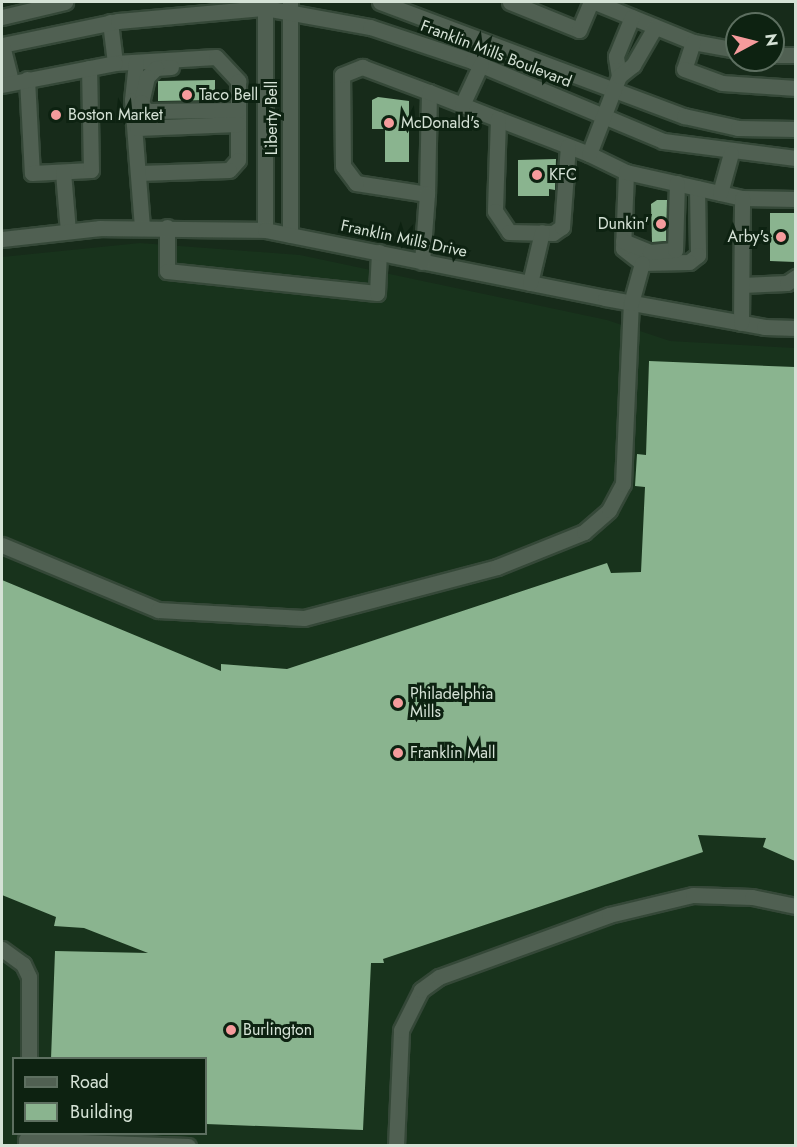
<!DOCTYPE html>
<html>
<head>
<meta charset="utf-8">
<style>
  body { margin:0 }
  #map { position:relative; width:797px; height:1147px; overflow:hidden; background:#172b1a; font-family:Jost,sans-serif }
  div>[style] { position:absolute }
  .built>* { inset:0; background:#18331c }
  .building>* { inset:0; background:#8ab48f }
  .roads { filter:drop-shadow(2px 0 #354838) drop-shadow(-2px 0 #354838) drop-shadow(0 2px #354838) drop-shadow(0 -2px #354838) }
  .minor>* { height:15px; margin:-7.5px; padding:0 7.5px; transform-origin:7.5px; border-radius:7.5px; background:#506052 }
  .dots>* { width:16px; height:16px; translate:-50% -50%; box-sizing:border-box; border:3px solid #0d2211; border-radius:50% }
  span { translate:-50% -50%; white-space:nowrap; text-align:center; line-height:1.15; -webkit-text-stroke:6px #0d2211; paint-order:stroke }
  .street-label { font-size:16px; color:#d5e2d6 }
  .poi-label { font-size:16px; color:#d5e2d6 }
  .left { translate:0 -50%; text-align:left }
  .right { translate:-100% -50%; text-align:right }
  .frame { position:absolute; inset:0; border:3px solid #d5e2d6; pointer-events:none }
  .legend { position:absolute; left:12px; top:1057px; width:195px; height:78px; box-sizing:border-box; background:#0d2211; border:2px solid #5d6f60; margin:0; padding:8px 10px; list-style:none; font-size:18px; color:#d5e2d6 }
  .legend li { display:flex; align-items:center; gap:12px; height:30px }
  .legend b { width:30px; border:2px solid #5d6f60 }
  .north { position:absolute; left:725px; top:12px; width:60px; height:60px; box-sizing:border-box; background:#0d2211; border:2px solid #5d6f60; border-radius:50%; rotate:83deg; font-size:16px; font-weight:700; line-height:24px; text-align:center; color:#d5e2d6 }
  .north::after { content:''; display:block; margin:auto; width:21px; height:27px; background:#f59b9c; clip-path:polygon(50% 0,100% 100%,50% 72%,0 100%) }
</style>
</head>
<body>
<div id="map">
  <div class="built">
    <div style="clip-path:polygon(evenodd,140px 243px,300px 255px,607px 320px,670px 341px,795px 348px,795px 1145px,2px 1145px,2px 257px,140px 243px,14px 1058px,206px 1058px,206px 1134px,14px 1134px,14px 1058px)"></div>
  </div>
  <div class="building">
    <div style="clip-path:polygon(215px 80px,215px 100px,158px 101px,158px 81px)"></div>
    <div style="clip-path:polygon(378px 97px,409px 101px,409px 162px,385px 162px,385px 129px,372px 129px,372px 100px)"></div>
    <div style="clip-path:polygon(556px 159px,555px 190px,549px 189px,549px 196px,518px 196px,518px 160px)"></div>
    <div style="clip-path:polygon(657px 200px,667px 200px,666px 241px,652px 242px,651px 204px)"></div>
    <div style="clip-path:polygon(770px 213px,795px 213px,795px 262px,770px 261px)"></div>
    <div style="clip-path:polygon(649px 361px,795px 367px,795px 861px,763px 847px,766px 838px,698px 835px,703px 852px,383px 959px,384px 963px,371px 963px,363px 1130px,206px 1124px,206px 1059px,51px 1059px,55px 951px,148px 953px,84px 928px,54px 926px,56px 917px,2px 895px,2px 580px,221px 671px,221px 664px,287px 669px,607px 563px,611px 573px,641px 572px,645px 487px,635px 486px,637px 454px,646px 455px)"></div>
  </div>
  <div class="roads">
    <div class="minor">
      <div style="left:290px;top:2px;width:233px;rotate:90deg"></div>
      <div style="left:380px;top:2px;width:325px;rotate:20.6deg"></div>
      <div style="left:684px;top:116px;width:55px;rotate:12.5deg"></div>
      <div style="left:738px;top:128px;width:58px;rotate:1deg"></div>
      <div style="left:510px;top:2px;width:74px;rotate:22.1deg"></div>
      <div style="left:579px;top:30px;width:30px;rotate:-67deg"></div>
      <div style="left:595px;top:2px;width:106px;rotate:22.2deg"></div>
      <div style="left:693px;top:42px;width:45px;rotate:10.3deg"></div>
      <div style="left:2px;top:17px;width:65px;rotate:-13.4deg"></div>
      <div style="left:110px;top:22px;width:41px;rotate:83deg"></div>
      <div style="left:115px;top:63px;width:101px;rotate:-3.4deg"></div>
      <div style="left:216px;top:57px;width:33px;rotate:47deg"></div>
      <div style="left:238px;top:81px;width:79px;rotate:90deg"></div>
      <div style="left:238px;top:160px;width:13px;rotate:132deg"></div>
      <div style="left:229px;top:170px;width:90px;rotate:178.1deg"></div>
      <div style="left:693px;top:42px;width:28px;rotate:108deg"></div>
      <div style="left:684px;top:69px;width:40px;rotate:20.2deg"></div>
      <div style="left:722px;top:83px;width:74px;rotate:3.9deg"></div>
      <div style="left:2px;top:45px;width:118px;rotate:-11.7deg"></div>
      <div style="left:118px;top:21px;width:148px;rotate:-5.1deg"></div>
      <div style="left:265px;top:8px;width:107px;rotate:10.3deg"></div>
      <div style="left:370px;top:27px;width:108px;rotate:18.4deg"></div>
      <div style="left:472px;top:61px;width:207px;rotate:22.7deg"></div>
      <div style="left:663px;top:141px;width:134px;rotate:7.3deg"></div>
      <div style="left:2px;top:45px;width:38px;rotate:76deg"></div>
      <div style="left:773px;top:55px;width:23px"></div>
      <div style="left:136px;top:62px;width:38px;rotate:96deg"></div>
      <div style="left:132px;top:100px;width:127px;rotate:85.5deg"></div>
      <div style="left:171px;top:67px;width:15px;rotate:176deg"></div>
      <div style="left:156px;top:68px;width:13px;rotate:135deg"></div>
      <div style="left:147px;top:77px;width:26px;rotate:103deg"></div>
      <div style="left:141px;top:102px;width:10px;rotate:61deg"></div>
      <div style="left:146px;top:111px;width:92px;rotate:-0.6deg"></div>
      <div style="left:619px;top:76px;width:20px;rotate:-99deg"></div>
      <div style="left:616px;top:56px;width:42px;rotate:-67.7deg"></div>
      <div style="left:27px;top:79px;width:94px;rotate:87deg"></div>
      <div style="left:32px;top:173px;width:59px;rotate:-2.9deg"></div>
      <div style="left:91px;top:170px;width:102px;rotate:-91.1deg"></div>
      <div style="left:2px;top:85px;width:115px;rotate:-11deg"></div>
      <div style="left:429px;top:92px;width:102px;rotate:91.1deg"></div>
      <div style="left:427px;top:194px;width:72px;rotate:-171.2deg"></div>
      <div style="left:356px;top:183px;width:21px;rotate:-127deg"></div>
      <div style="left:343px;top:166px;width:91px;rotate:-90.6deg"></div>
      <div style="left:342px;top:75px;width:22px;rotate:-22deg"></div>
      <div style="left:362px;top:67px;width:72px;rotate:20.5deg"></div>
      <div style="left:429px;top:92px;width:74px;rotate:21.4deg"></div>
      <div style="left:498px;top:119px;width:97px;rotate:21deg"></div>
      <div style="left:462px;top:105px;width:45px;rotate:-65.1deg"></div>
      <div style="left:498px;top:119px;width:92px;rotate:91.9deg"></div>
      <div style="left:495px;top:211px;width:25px;rotate:56deg"></div>
      <div style="left:509px;top:232px;width:44px;rotate:1.3deg"></div>
      <div style="left:553px;top:233px;width:11px;rotate:-34deg"></div>
      <div style="left:562px;top:227px;width:81px;rotate:-85.8deg"></div>
      <div style="left:137px;top:128px;width:101px;rotate:-2.3deg"></div>
      <div style="left:63px;top:172px;width:59px;rotate:85.2deg"></div>
      <div style="left:626px;top:172px;width:41px;rotate:-154.1deg"></div>
      <div style="left:589px;top:154px;width:84px;rotate:-69deg"></div>
      <div style="left:619px;top:76px;width:18px;rotate:-38deg"></div>
      <div style="left:633px;top:65px;width:44px;rotate:-59.9deg"></div>
      <div style="left:697px;top:188px;width:67px;rotate:89.1deg"></div>
      <div style="left:698px;top:255px;width:11px;rotate:142deg"></div>
      <div style="left:689px;top:262px;width:47px;rotate:178.8deg"></div>
      <div style="left:642px;top:263px;width:24px;rotate:-142deg"></div>
      <div style="left:623px;top:248px;width:76px;rotate:-87.7deg"></div>
      <div style="left:626px;top:172px;width:119px;rotate:12.6deg"></div>
      <div style="left:742px;top:198px;width:54px;rotate:1.1deg"></div>
      <div style="left:720px;top:193px;width:41px;rotate:-74.6deg"></div>
      <div style="left:167px;top:227px;width:44px;rotate:90deg"></div>
      <div style="left:167px;top:271px;width:211px;rotate:6deg"></div>
      <div style="left:377px;top:293px;width:41px;rotate:-87.2deg"></div>
      <div style="left:265px;top:230px;width:228px;rotate:-90deg"></div>
      <div style="left:2px;top:239px;width:99px;rotate:-6.4deg"></div>
      <div style="left:100px;top:228px;width:165px;rotate:0.7deg"></div>
      <div style="left:265px;top:230px;width:347px;rotate:11.3deg"></div>
      <div style="left:605px;top:298px;width:162px;rotate:10.3deg"></div>
      <div style="left:764px;top:327px;width:32px;rotate:2deg"></div>
      <div style="left:623px;top:241px;width:29px;rotate:22deg"></div>
      <div style="left:650px;top:252px;width:25px;rotate:-5deg"></div>
      <div style="left:675px;top:250px;width:67px;rotate:-88.3deg"></div>
      <div style="left:422px;top:262px;width:68px;rotate:-85.8deg"></div>
      <div style="left:530px;top:283px;width:52px;rotate:-76.8deg"></div>
      <div style="left:742px;top:285px;width:45px;rotate:-2.5deg"></div>
      <div style="left:787px;top:283px;width:11px;rotate:-34deg"></div>
      <div style="left:741px;top:323px;width:125px;rotate:-89.5deg"></div>
      <div style="left:2px;top:545px;width:169px;rotate:22.6deg"></div>
      <div style="left:158px;top:610px;width:146px;rotate:3.1deg"></div>
      <div style="left:304px;top:618px;width:200px;rotate:-14.8deg"></div>
      <div style="left:497px;top:567px;width:94px;rotate:-21.9deg"></div>
      <div style="left:584px;top:532px;width:33px;rotate:-41deg"></div>
      <div style="left:609px;top:510px;width:30px;rotate:-62deg"></div>
      <div style="left:623px;top:484px;width:181px;rotate:-87.5deg"></div>
      <div style="left:631px;top:303px;width:41px;rotate:-74.6deg"></div>
      <div style="left:2px;top:949px;width:26px;rotate:36deg"></div>
      <div style="left:23px;top:964px;width:14px;rotate:65deg"></div>
      <div style="left:29px;top:977px;width:81px;rotate:90deg"></div>
      <div style="left:26px;top:1146px;width:6px;rotate:-90deg"></div>
      <div style="left:26px;top:1140px;width:162px;rotate:2.1deg"></div>
      <div style="left:396px;top:1146px;width:116px;rotate:-87.5deg"></div>
      <div style="left:401px;top:1030px;width:45px;rotate:-63.4deg"></div>
      <div style="left:421px;top:990px;width:22px;rotate:-36deg"></div>
      <div style="left:439px;top:977px;width:181px;rotate:-20deg"></div>
      <div style="left:609px;top:915px;width:86px;rotate:-13.4deg"></div>
      <div style="left:693px;top:895px;width:59px;rotate:1.9deg"></div>
      <div style="left:752px;top:897px;width:45px;rotate:11.6deg"></div>
    </div>
  </div>
  <div class="dots">
    <div style="left:187px;top:95px;background:#f59b9c"></div>
    <div style="left:56px;top:115px;background:#f59b9c"></div>
    <div style="left:389px;top:123px;background:#f59b9c"></div>
    <div style="left:537px;top:175px;background:#f59b9c"></div>
    <div style="left:661px;top:224px;background:#f59b9c"></div>
    <div style="left:781px;top:237px;background:#f59b9c"></div>
    <div style="left:398px;top:703px;background:#f59b9c"></div>
    <div style="left:398px;top:753px;background:#f59b9c"></div>
    <div style="left:231px;top:1030px;background:#f59b9c"></div>
  </div>
  <div class="street-label">
    <span style="left:496px;top:54px;rotate:21deg">Franklin Mills Boulevard</span>
    <span style="left:272px;top:118px;rotate:-90deg">Liberty Bell</span>
    <span style="left:404px;top:239px;rotate:12deg">Franklin Mills Drive</span>
  </div>
  <div class="poi-label">
    <span class="left" style="left:199px;top:95px">Taco Bell</span>
    <span class="left" style="left:68px;top:115px">Boston Market</span>
    <span class="left" style="left:401px;top:123px">McDonald's</span>
    <span class="left" style="left:549px;top:175px">KFC</span>
    <span class="right" style="left:649px;top:224px">Dunkin'</span>
    <span class="right" style="left:769px;top:237px">Arby's</span>
    <span class="left" style="left:410px;top:703px">Philadelphia<br>Mills</span>
    <span class="left" style="left:410px;top:753px">Franklin Mall</span>
    <span class="left" style="left:243px;top:1030px">Burlington</span>
  </div>
  <div class="frame"></div>
  <ul class="legend">
  <li><b style="height:8px;background:#506052"></b>Road</li>
  <li><b style="height:16px;background:#8ab48f"></b>Building</li>
  </ul>
  <div class="north">N</div>
</div>
</body>
</html>
